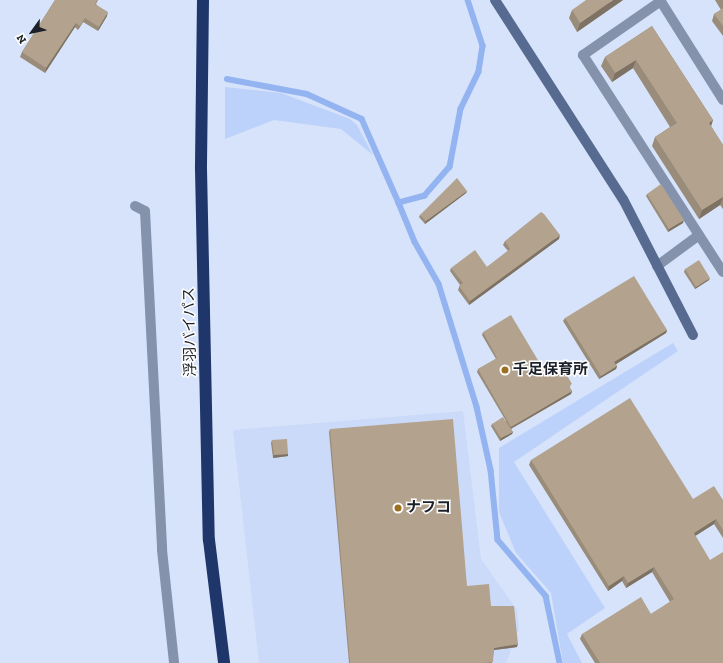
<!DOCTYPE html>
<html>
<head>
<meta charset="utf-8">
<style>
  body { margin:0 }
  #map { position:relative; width:723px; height:663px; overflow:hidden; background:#d6e3fa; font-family:"Zilla Slab","Noto Sans JP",serif }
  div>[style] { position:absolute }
  .built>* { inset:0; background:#cbdaf9 }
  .green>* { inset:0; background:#bdd2fa }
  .stream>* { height:5.5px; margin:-2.75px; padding:0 2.75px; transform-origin:2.75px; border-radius:2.75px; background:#93b3f1 }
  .street>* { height:10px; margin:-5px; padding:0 5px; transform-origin:5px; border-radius:5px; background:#8492ac }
  .secondary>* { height:10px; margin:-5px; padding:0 5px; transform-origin:5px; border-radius:5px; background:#576b91 }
  .highway>* { height:12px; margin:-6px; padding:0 6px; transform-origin:6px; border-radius:6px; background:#1e366a }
  .wall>* { inset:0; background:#9a8c7a }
  .shaded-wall>* { inset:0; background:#7d7263 }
  .building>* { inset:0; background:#b3a38e }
  .dots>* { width:11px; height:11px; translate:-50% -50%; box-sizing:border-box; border:2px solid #fff; border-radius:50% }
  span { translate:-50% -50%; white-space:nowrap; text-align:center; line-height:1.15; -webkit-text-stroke:3px #fff; paint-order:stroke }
  .street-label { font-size:15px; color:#1c2029 }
  .poi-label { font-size:15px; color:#1c2029; font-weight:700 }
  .left { translate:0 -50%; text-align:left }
  .north { position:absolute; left:12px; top:12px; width:40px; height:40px; -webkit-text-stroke:3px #fff; paint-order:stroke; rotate:237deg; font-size:11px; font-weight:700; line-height:16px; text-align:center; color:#1c2029 }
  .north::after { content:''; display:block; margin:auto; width:14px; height:18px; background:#1c2029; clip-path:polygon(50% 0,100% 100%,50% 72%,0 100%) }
</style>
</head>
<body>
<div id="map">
  <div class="built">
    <div style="clip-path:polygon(463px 411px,481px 559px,517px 610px,519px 629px,506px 663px,259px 663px,233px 430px)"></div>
  </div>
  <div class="green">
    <div style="clip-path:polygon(225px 87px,281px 93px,350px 119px,357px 125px,373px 155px,341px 129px,274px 120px,225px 139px)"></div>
    <div style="clip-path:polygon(673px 343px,678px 351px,514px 462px,605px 608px,567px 634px,582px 663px,563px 663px,551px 593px,516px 553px,499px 512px,499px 448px)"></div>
  </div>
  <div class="stream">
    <div style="left:468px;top:0;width:48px;rotate:71.9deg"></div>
    <div style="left:483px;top:46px;width:26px;rotate:99deg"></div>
    <div style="left:479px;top:72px;width:41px;rotate:115.9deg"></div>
    <div style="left:461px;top:109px;width:59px;rotate:100.7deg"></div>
    <div style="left:450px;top:167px;width:38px;rotate:131deg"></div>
    <div style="left:425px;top:196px;width:27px;rotate:165deg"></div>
    <div style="left:399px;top:203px;width:42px;rotate:67.7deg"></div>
    <div style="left:415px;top:242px;width:48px;rotate:60.3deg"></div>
    <div style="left:439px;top:284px;width:129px;rotate:72.8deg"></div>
    <div style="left:477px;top:407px;width:65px;rotate:77.5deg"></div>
    <div style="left:491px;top:470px;width:70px;rotate:84.3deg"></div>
    <div style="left:498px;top:540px;width:74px;rotate:49.4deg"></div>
    <div style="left:546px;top:596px;width:68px;rotate:78.2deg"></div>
    <div style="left:227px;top:79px;width:81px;rotate:10.6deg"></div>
    <div style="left:307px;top:94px;width:60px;rotate:24.4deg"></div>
    <div style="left:362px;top:119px;width:92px;rotate:66.2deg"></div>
  </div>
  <div class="street">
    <div style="left:660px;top:0;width:118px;rotate:57.8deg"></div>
    <div style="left:661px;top:1px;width:95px;rotate:145.3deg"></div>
    <div style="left:583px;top:55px;width:258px;rotate:57.2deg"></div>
    <div style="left:135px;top:206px;width:11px;rotate:27deg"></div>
    <div style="left:145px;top:211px;width:339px;rotate:87.1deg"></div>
    <div style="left:162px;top:550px;width:114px;rotate:83.9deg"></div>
    <div style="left:657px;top:266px;width:52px;rotate:-36.4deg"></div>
  </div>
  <div class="secondary">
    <div style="left:495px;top:0;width:237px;rotate:57.3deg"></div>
    <div style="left:623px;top:199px;width:153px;rotate:62.8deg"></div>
  </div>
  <div class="highway">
    <div style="left:203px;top:0;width:169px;rotate:90.7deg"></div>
    <div style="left:201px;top:169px;width:371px;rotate:88.8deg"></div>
    <div style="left:209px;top:540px;width:124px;rotate:83deg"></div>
  </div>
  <div class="wall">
    <div style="clip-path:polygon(55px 0,98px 0,96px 4px,107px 16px,98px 31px,83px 22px,78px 30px,75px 27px,45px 73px,20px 57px,22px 52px)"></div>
    <div style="clip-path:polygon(623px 0,577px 32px,569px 18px,572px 10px)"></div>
    <div style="clip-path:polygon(715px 0,723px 0,723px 36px,712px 21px,714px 14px,721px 10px)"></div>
    <div style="clip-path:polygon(652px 26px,713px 120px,711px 126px,723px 145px,723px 209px,720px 205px,699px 219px,652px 146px,655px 137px,670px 127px,633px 68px,612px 82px,601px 66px,605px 57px)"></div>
    <div style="clip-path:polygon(467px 191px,466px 193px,425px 224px,419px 217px,420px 215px)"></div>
    <div style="clip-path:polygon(647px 194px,683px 223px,668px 232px,646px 196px)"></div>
    <div style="clip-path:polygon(559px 239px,469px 305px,458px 290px,460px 285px,450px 271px,451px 268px,487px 267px,508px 251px,503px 245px,505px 241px)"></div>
    <div style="clip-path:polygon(685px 269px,709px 280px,695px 289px,684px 272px)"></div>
    <div style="clip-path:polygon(565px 318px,667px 330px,666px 333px,616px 364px,617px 366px,616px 369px,599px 379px,563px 321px)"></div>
    <div style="clip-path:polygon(483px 332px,548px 377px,571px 386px,569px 387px,572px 391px,571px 394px,511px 429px,513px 432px,512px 434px,500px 441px,491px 426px,492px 424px,506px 421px,477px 372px,478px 369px,496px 359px,482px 335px)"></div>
    <div style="clip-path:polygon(330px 429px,467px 586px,491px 606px,517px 647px,494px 650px,492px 663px,349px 663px,329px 432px)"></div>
    <div style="clip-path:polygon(272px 440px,288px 456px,273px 458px,271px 443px)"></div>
    <div style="clip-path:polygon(531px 460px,693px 499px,723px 500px,723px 538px,714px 524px,695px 536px,723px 663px,595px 663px,580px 639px,582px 634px,651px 614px,670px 602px,652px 572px,626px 588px,622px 581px,608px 591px,529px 465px)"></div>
  </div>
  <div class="shaded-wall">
    <div style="clip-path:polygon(613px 0,623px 0,577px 32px,580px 23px)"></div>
    <div style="clip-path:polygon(108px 12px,107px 16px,98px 31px,99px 27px)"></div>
    <div style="clip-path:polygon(85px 18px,83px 22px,78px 30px,80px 26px)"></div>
    <div style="clip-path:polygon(76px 23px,75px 27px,45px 73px,46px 68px)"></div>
    <div style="clip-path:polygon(636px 60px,633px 68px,612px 82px,615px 73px)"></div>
    <div style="clip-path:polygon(713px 120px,710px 129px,709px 123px)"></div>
    <div style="clip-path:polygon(467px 191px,466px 193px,425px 224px,426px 221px)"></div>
    <div style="clip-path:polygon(723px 197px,720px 205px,699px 219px,702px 210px)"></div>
    <div style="clip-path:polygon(684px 220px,683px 223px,668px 232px,669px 229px)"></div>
    <div style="clip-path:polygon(560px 235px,559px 239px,469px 305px,470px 301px)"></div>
    <div style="clip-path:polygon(710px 278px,709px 280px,695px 289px,696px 287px)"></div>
    <div style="clip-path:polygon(667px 330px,666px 333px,613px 366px,614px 362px)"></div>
    <div style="clip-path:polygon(617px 366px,616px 369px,599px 379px,601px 376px)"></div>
    <div style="clip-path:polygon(572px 391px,571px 394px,510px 429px,511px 427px)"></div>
    <div style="clip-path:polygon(513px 432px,512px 434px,500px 441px,501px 438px)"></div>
    <div style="clip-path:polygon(288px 454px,288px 456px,273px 458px,274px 455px)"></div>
    <div style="clip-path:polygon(716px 519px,714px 524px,692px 538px,694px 533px)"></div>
    <div style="clip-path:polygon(654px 567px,652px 572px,626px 588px,628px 583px)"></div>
    <div style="clip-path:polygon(624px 576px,622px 581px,608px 591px,609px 586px)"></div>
    <div style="clip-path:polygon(518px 644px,517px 647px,493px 650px,494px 648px)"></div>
  </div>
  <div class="building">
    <div style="clip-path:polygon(55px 0,97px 0,95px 4px,108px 12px,99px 27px,85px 18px,80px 26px,76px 23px,46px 68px,22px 52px)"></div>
    <div style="clip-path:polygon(586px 0,613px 0,580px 23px,572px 10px)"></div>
    <div style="clip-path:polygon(723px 8px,723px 26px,714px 14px)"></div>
    <div style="clip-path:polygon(652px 26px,713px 120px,709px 123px,723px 145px,723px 197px,702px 210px,655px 137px,677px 123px,636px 60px,615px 73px,605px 57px)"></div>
    <div style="clip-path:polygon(457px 178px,467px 191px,426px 221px,420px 215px)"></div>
    <div style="clip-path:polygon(661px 184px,684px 220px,669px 229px,647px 194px)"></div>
    <div style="clip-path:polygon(541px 212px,544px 214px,560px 235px,470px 301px,459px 286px,463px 283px,451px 268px,475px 250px,487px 267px,510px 249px,505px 241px)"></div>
    <div style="clip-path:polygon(699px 260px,710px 278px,696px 287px,685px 269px)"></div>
    <div style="clip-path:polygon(634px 276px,667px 330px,614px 362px,617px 366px,601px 376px,565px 318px)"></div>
    <div style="clip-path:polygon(511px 315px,548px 377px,564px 370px,572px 384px,569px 386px,572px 391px,511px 427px,478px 369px,497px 358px,483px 332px)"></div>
    <div style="clip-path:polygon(630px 398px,693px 499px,714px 486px,723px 500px,723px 530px,716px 519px,694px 533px,710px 560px,723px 552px,723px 663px,600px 663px,582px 634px,641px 597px,651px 614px,674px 599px,654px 567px,628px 583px,624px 576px,609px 586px,531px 460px)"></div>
    <div style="clip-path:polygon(503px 417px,513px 432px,501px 438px,492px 424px)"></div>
    <div style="clip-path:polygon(453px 419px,467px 586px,489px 584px,491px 606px,514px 606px,518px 644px,494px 648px,493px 662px,483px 663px,350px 663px,330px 429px)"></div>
    <div style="clip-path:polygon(287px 439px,288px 454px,274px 455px,272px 440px)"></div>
  </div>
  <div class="dots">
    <div style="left:505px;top:370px;background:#9d6f20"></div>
    <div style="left:398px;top:508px;background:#9d6f20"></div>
  </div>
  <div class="street-label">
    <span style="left:190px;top:332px;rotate:-91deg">浮羽バイパス</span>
  </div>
  <div class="poi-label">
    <span class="left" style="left:513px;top:370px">千足保育所</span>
    <span class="left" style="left:406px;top:508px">ナフコ</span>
  </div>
  <div class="north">N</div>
</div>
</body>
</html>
